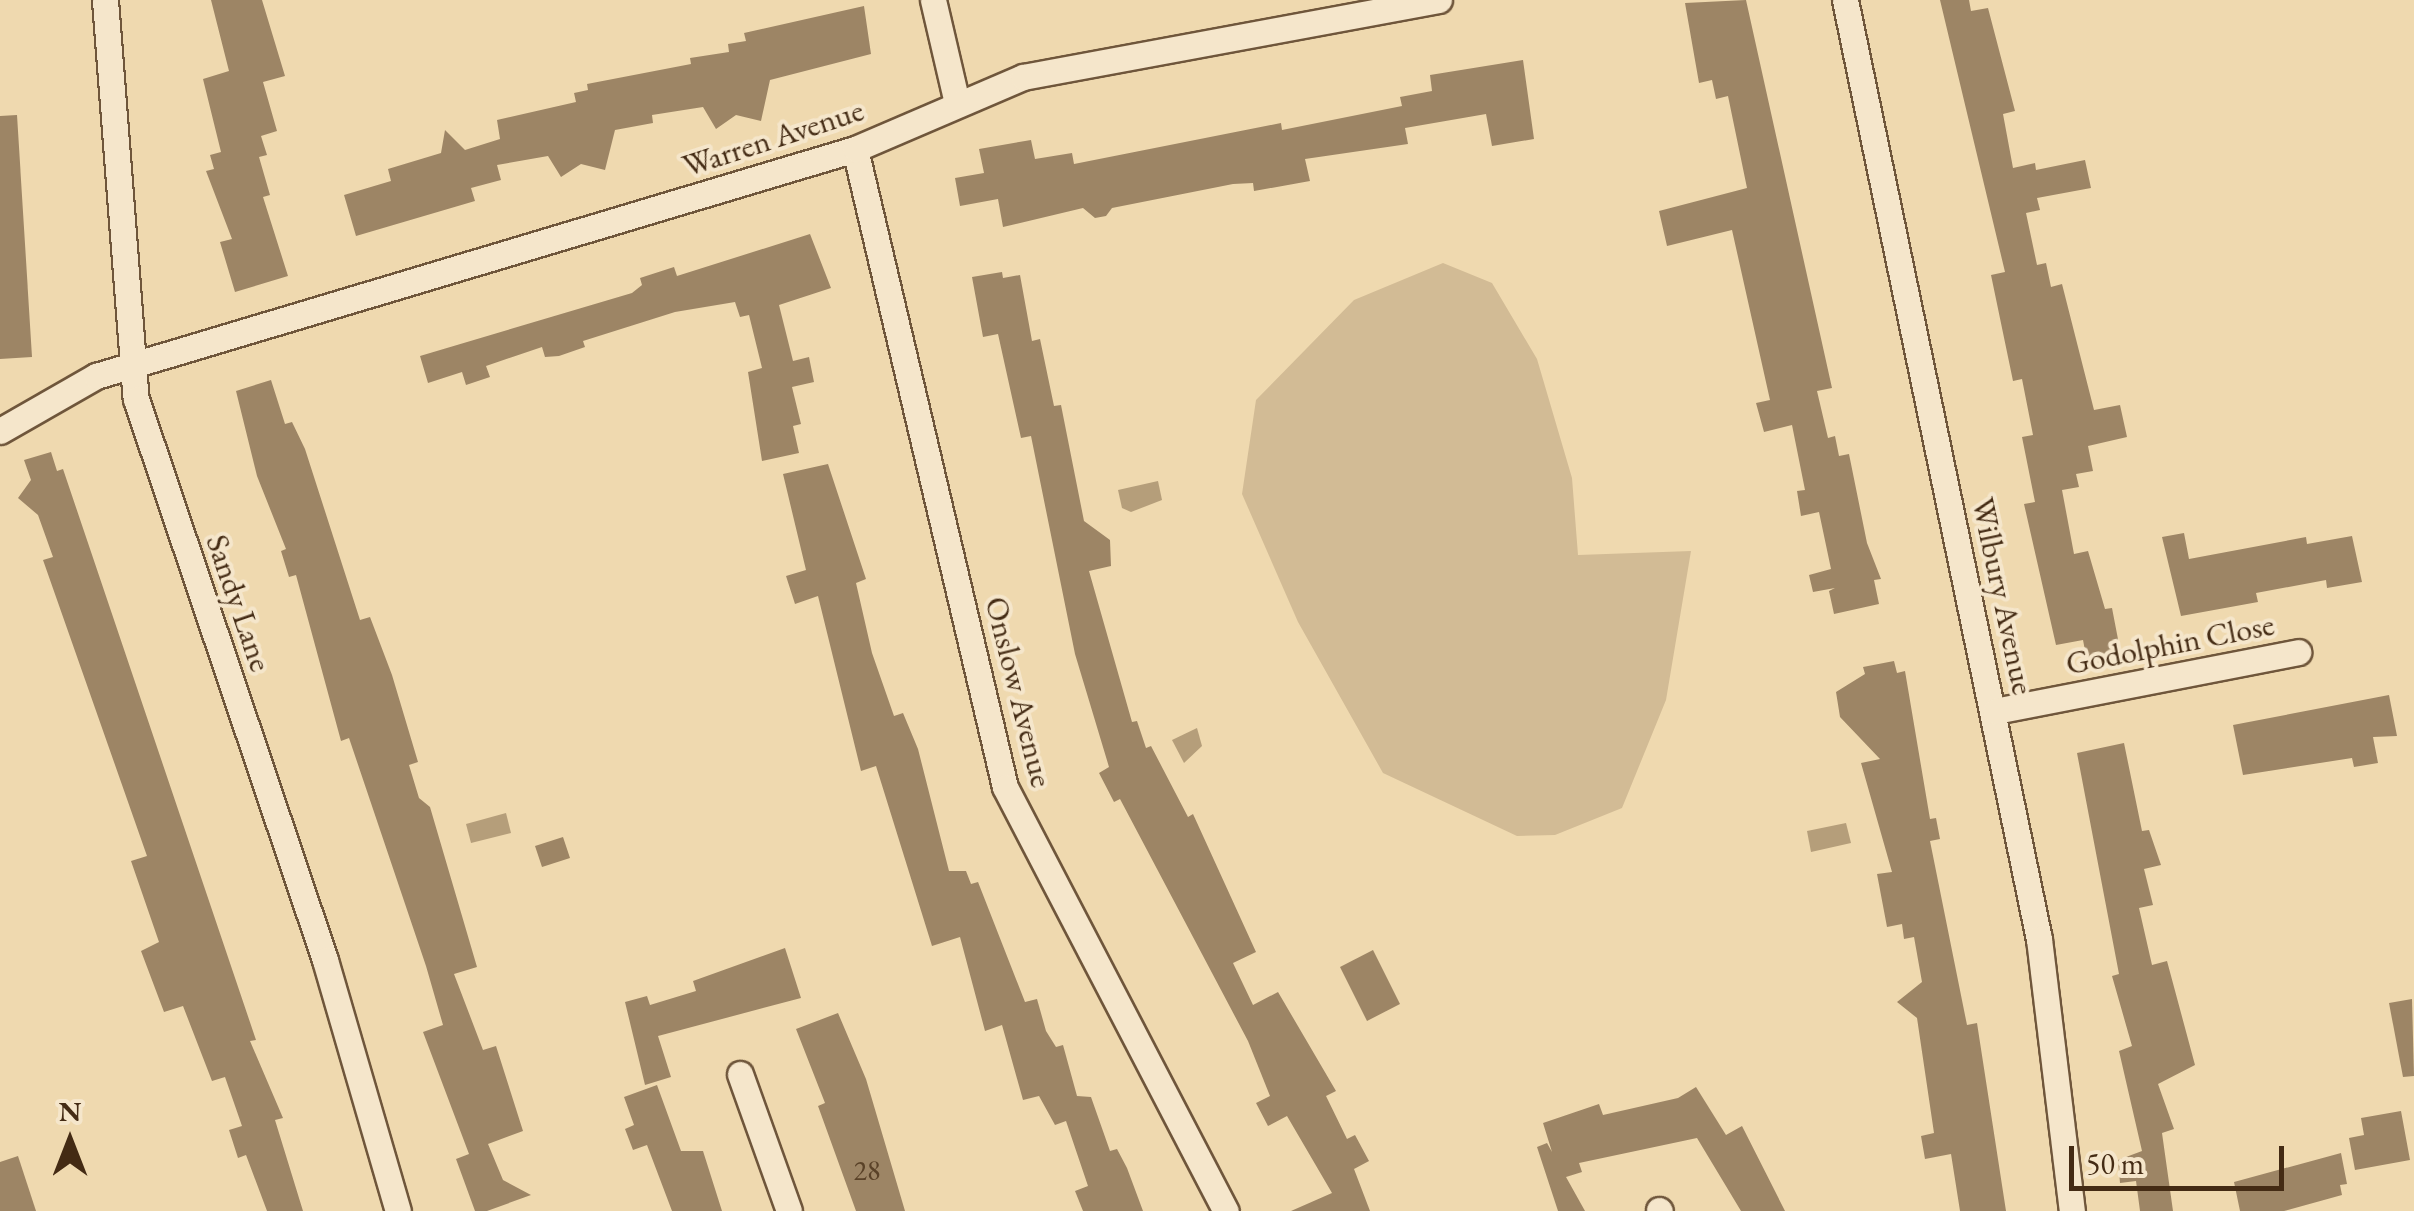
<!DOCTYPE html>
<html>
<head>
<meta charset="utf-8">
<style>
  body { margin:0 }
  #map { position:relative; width:2414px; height:1211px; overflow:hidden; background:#efd9af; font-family:"EB Garamond",serif }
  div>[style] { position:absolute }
  .green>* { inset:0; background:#d2bb95 }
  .water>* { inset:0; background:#b59e7a }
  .building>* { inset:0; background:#9d8565 }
  .roads { filter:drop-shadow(2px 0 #6f563b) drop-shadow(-2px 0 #6f563b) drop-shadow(0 2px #6f563b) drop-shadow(0 -2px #6f563b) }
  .minor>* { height:25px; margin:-12.5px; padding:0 12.5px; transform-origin:12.5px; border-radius:12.5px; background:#f5e6cb }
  span { translate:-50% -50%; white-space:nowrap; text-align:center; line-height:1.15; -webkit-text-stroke:8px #f5e6cb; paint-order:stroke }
  .number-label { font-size:28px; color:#5a4228 }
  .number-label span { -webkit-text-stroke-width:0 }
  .street-label { font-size:32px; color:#442b14 }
  .north { position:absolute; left:20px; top:1091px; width:100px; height:100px; -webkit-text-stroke:8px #f5e6cb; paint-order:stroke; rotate:0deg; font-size:28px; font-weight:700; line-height:40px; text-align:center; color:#442b14 }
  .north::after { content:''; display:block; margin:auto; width:35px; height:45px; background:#442b14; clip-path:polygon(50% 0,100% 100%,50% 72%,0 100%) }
  .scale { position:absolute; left:2069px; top:1146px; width:215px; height:45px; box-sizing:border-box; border:5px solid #442b14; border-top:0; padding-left:12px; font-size:30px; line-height:35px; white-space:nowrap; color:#442b14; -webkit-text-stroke:8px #f5e6cb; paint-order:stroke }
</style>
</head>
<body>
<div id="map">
  <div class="green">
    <div style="clip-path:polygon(1443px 263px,1492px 283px,1537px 359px,1572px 478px,1578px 555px,1691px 551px,1666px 700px,1622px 808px,1555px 835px,1517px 836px,1383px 773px,1298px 622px,1242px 494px,1256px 400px,1354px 300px)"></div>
  </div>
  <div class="water">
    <div style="clip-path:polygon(1158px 481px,1162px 500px,1131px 512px,1122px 508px,1118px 490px)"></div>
    <div style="clip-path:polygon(1197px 728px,1202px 746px,1184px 763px,1172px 740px)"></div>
    <div style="clip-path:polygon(506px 813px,511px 833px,471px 843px,466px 824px)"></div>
    <div style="clip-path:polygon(1846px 823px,1851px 843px,1811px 852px,1807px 831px)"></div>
  </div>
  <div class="building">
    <div style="clip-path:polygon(211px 0,262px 0,285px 76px,263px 82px,277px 131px,261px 136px,267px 155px,259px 157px,270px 195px,263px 197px,288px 276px,235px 292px,220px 242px,232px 239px,206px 171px,214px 169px,210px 155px,221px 152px,203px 79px,229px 71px)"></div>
    <div style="clip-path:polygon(1746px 0,1832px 388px,1817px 391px,1828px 438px,1835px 436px,1839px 456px,1849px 454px,1867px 543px,1881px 579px,1874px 580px,1879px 604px,1834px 614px,1829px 591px,1835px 588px,1813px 592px,1809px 575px,1831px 569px,1819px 512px,1801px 516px,1797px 491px,1805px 490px,1792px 425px,1764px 432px,1756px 403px,1770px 400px,1732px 230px,1667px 246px,1659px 211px,1747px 188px,1728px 96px,1716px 99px,1712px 80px,1699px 83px,1685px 3px)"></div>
    <div style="clip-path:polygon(1940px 0,1969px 0,1971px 11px,1988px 8px,2015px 111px,2003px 114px,2013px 168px,2035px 163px,2036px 170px,2085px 160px,2091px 188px,2037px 198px,2040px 210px,2026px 213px,2037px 265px,2046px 263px,2051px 287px,2062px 284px,2094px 410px,2120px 405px,2127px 437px,2088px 446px,2093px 471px,2076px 474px,2079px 487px,2062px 490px,2074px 554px,2088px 551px,2105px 609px,2112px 608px,2122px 660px,2088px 666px,2083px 640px,2056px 645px,2024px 504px,2035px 502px,2022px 437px,2033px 435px,2022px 379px,2013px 381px,1991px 275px,2005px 272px)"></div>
    <div style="clip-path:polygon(864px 6px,871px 54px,770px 80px,761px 121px,736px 115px,716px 129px,703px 107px,652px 115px,653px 123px,615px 130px,605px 170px,581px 164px,561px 177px,548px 156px,497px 165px,501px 180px,471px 188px,475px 201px,356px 236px,344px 195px,391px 181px,388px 169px,441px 153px,445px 130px,465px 150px,500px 139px,497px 120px,576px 102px,574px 93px,588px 90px,587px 84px,691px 64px,690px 58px,729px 52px,728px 44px,746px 41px,744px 33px)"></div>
    <div style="clip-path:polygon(1523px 60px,1534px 139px,1492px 146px,1486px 114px,1405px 128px,1408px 144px,1305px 159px,1310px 181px,1254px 191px,1253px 183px,1233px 184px,1112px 208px,1106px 216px,1095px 218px,1083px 208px,1003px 227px,998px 199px,960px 206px,955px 178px,984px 173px,979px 149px,1031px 140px,1035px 159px,1072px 153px,1074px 164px,1281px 123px,1282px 130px,1402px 106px,1400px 97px,1432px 91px,1430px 75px)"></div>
    <div style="clip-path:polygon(17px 115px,32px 357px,0 359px,0 116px)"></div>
    <div style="clip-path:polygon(810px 234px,831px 288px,779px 305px,793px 361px,809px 357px,814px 382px,792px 387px,801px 424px,793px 426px,799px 453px,762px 461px,748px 372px,762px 368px,749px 315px,740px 317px,735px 302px,675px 312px,583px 341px,585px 347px,559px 356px,545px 357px,542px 347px,486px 366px,490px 377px,466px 385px,462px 372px,428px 383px,420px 356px,632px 293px,642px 285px,640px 278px,674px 267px,677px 276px)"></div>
    <div style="clip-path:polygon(1002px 272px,1003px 278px,1020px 275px,1032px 341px,1040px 339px,1054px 406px,1061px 405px,1084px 521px,1110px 540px,1111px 566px,1089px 571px,1132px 722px,1137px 721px,1146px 748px,1151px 746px,1188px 817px,1193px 814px,1256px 952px,1233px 963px,1253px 1005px,1278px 992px,1336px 1091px,1326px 1096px,1347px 1139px,1355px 1135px,1369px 1161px,1354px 1169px,1370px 1211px,1291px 1211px,1332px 1193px,1287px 1116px,1268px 1126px,1256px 1103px,1270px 1096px,1248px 1041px,1120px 799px,1114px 802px,1099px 773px,1109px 767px,1075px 654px,1031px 436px,1021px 438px,998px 334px,983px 337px,972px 277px)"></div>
    <div style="clip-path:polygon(271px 380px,285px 424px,292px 422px,305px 449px,360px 620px,370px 617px,392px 675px,418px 762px,409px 765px,419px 798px,430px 807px,477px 967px,454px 974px,483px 1050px,496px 1046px,523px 1131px,488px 1144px,503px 1180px,531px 1195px,487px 1211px,475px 1211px,456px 1159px,469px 1154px,423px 1032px,443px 1025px,426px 966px,349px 738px,341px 741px,296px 575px,289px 577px,281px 551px,286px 549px,257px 476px,236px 391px)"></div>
    <div style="clip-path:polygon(51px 452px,57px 471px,63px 469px,256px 1040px,250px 1041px,283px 1118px,275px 1120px,303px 1211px,267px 1211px,246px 1155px,238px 1158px,229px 1130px,242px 1126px,225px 1077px,212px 1081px,183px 1006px,164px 1012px,141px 951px,159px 942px,131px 861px,147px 856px,43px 560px,53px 557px,38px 515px,18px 498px,31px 480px,24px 460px)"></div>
    <div style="clip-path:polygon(828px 464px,866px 579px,856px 583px,872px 653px,894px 716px,903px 713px,918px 749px,949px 871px,966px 871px,971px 884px,978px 882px,1025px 1002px,1037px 999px,1046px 1031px,1056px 1047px,1063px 1045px,1077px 1096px,1091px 1097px,1110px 1151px,1117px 1149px,1127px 1168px,1143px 1211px,1083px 1211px,1075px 1191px,1088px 1186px,1066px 1121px,1055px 1125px,1039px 1096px,1023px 1100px,1002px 1025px,985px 1031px,960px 937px,932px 946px,876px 766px,861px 771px,818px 596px,795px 604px,786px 576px,806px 570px,783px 474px)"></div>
    <div style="clip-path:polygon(2184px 533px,2189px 559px,2306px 537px,2307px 544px,2352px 536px,2362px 582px,2327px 588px,2326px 580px,2256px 593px,2258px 602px,2181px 616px,2162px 537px)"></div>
    <div style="clip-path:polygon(1894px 661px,1897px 673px,1905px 671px,1930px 819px,1936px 818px,1940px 839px,1930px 841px,1967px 1025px,1977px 1023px,2006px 1211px,1960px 1211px,1951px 1154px,1925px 1159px,1921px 1136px,1934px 1133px,1917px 1018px,1897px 1002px,1922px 982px,1914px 937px,1904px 939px,1902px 924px,1887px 927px,1877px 874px,1892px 872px,1861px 763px,1880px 759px,1840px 717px,1836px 692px,1865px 674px,1863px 667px)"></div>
    <div style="clip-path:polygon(2389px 695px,2397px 736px,2373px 737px,2378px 763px,2354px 767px,2352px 758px,2243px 775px,2233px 725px)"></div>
    <div style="clip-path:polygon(2124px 743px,2142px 831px,2149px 830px,2161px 865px,2144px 869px,2153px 905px,2139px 908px,2152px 965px,2167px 961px,2195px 1065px,2158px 1084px,2174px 1129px,2162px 1133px,2173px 1211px,2140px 1211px,2136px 1181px,2120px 1183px,2118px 1160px,2142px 1151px,2119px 1051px,2132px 1046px,2112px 976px,2119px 974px,2077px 753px)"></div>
    <div style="clip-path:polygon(563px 837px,570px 858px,542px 867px,535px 846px)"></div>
    <div style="clip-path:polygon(785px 948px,801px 998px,658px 1036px,671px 1077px,645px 1085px,625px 1002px,647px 996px,650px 1005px,696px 991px,693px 981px)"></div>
    <div style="clip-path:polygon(1373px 950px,1400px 1004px,1367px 1021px,1340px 967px)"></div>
    <div style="clip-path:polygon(2412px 999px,2414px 1076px,2403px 1077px,2389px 1003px)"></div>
    <div style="clip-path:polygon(838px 1013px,866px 1079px,905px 1211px,856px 1211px,818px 1106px,825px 1103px,796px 1029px)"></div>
    <div style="clip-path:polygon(657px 1085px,681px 1151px,703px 1151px,722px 1211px,672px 1211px,647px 1145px,633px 1150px,625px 1129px,634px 1125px,624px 1097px)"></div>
    <div style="clip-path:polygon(1696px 1087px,1726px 1135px,1742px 1126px,1785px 1211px,1741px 1211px,1697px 1138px,1579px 1163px,1582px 1172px,1566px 1177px,1585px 1211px,1558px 1211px,1537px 1147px,1547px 1143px,1552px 1152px,1543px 1123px,1599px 1104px,1603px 1115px,1678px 1098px)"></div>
    <div style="clip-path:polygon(2401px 1111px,2410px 1160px,2355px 1170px,2349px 1138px,2364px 1135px,2361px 1118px)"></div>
    <div style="clip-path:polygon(2341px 1153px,2347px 1184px,2340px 1185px,2342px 1195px,2284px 1211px,2240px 1211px,2234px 1182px)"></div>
    <div style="clip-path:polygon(18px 1156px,36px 1211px,0 1211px,0 1162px)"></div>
  </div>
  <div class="roads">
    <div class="minor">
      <div style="left:105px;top:0;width:400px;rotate:85.6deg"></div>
      <div style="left:136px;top:399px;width:592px;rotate:71.38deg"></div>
      <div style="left:325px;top:960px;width:261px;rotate:73.8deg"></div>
      <div style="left:933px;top:0;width:106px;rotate:76.9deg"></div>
      <div style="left:1845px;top:0;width:959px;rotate:78.33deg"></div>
      <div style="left:2039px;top:939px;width:274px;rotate:83.1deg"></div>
      <div style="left:855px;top:149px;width:655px;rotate:76.77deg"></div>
      <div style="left:1005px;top:787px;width:478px;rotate:62.5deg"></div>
      <div style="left:0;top:431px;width:111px;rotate:-29.8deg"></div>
      <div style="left:96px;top:376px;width:792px;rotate:-16.65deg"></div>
      <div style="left:855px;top:149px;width:183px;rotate:-23.2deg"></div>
      <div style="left:1023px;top:77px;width:423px;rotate:-10.5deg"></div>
      <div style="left:1995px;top:711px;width:309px;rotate:-11deg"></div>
      <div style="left:740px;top:1074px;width:145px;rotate:70.3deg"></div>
      <div style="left:1659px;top:1210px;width:1px;rotate:45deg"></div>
    </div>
  </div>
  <div class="number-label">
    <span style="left:867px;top:1170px">28</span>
  </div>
  <div class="street-label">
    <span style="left:773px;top:138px;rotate:-18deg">Warren Avenue</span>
    <span style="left:2003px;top:596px;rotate:78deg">Wilbury Avenue</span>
    <span style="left:239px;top:603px;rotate:71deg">Sandy Lane</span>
    <span style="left:2170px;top:644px;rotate:-11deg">Godolphin Close</span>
    <span style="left:1019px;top:692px;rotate:76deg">Onslow Avenue</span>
  </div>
  <div class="north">N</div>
  <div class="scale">50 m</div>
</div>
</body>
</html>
